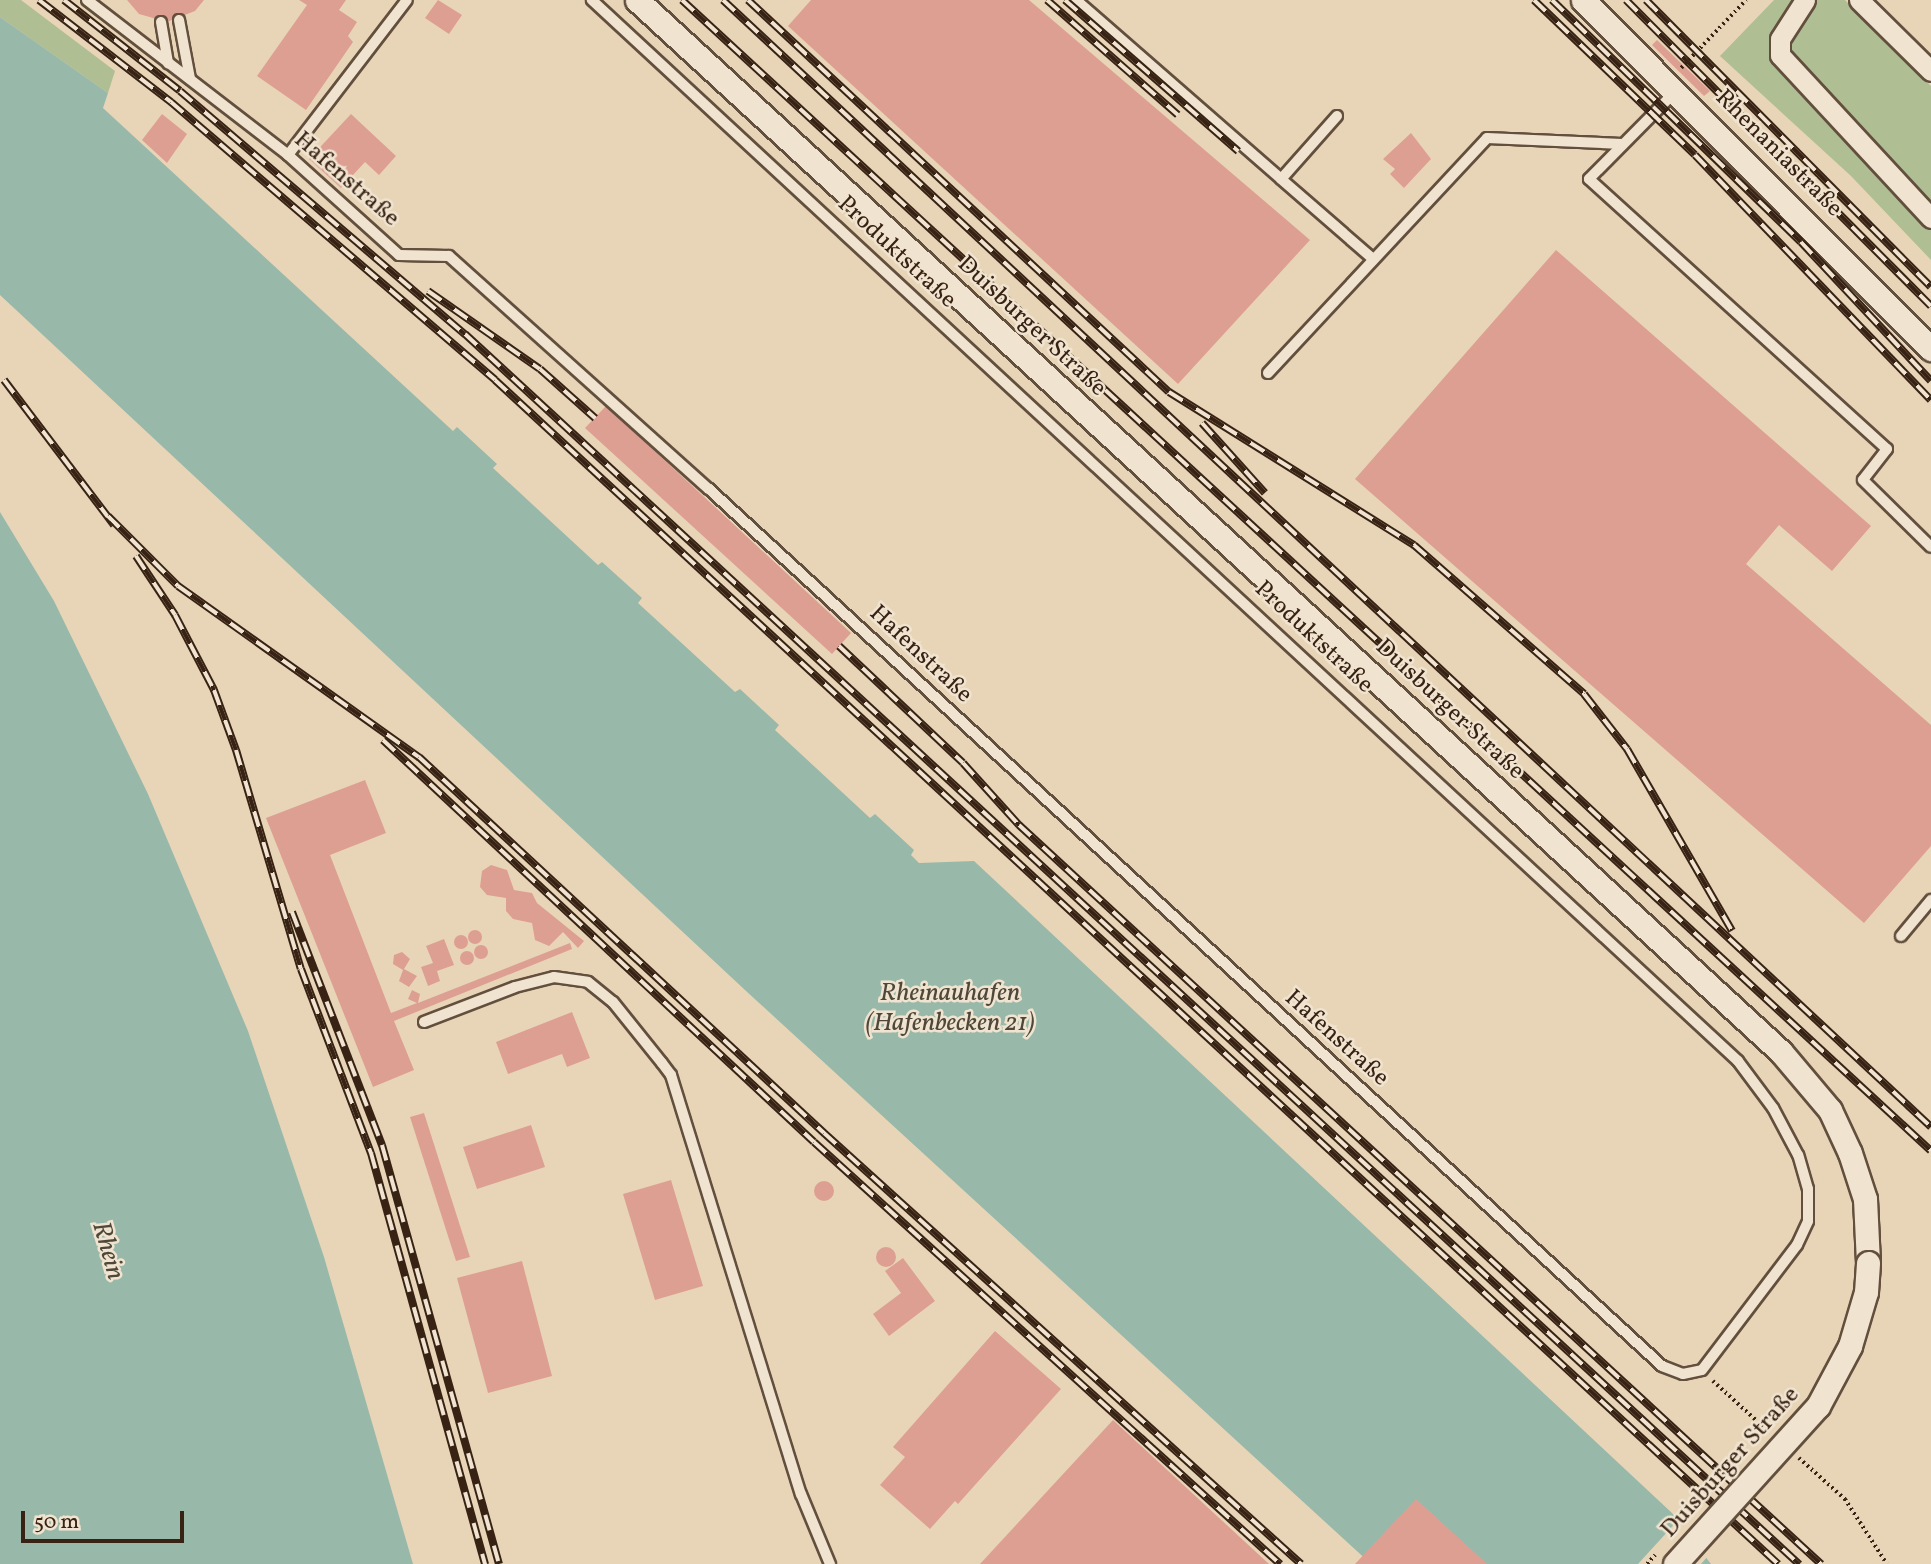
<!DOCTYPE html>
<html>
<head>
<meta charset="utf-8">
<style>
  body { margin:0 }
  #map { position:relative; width:1931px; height:1564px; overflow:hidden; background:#e8d5b7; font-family:Vollkorn,serif }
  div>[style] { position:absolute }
  .green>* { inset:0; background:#b0be93 }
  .water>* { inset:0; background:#98b9aa }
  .pier>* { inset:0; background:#e8d5b7 }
  .building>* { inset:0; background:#de9f93 }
  .round { border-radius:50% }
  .path>* { height:3.5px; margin-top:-1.75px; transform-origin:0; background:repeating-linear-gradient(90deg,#372214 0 2px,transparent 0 5.5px) }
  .roads { filter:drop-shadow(2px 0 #634f3d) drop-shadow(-2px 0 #634f3d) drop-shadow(0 2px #634f3d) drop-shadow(0 -2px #634f3d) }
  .service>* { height:10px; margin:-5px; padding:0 5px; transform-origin:5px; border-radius:5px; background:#f0e4d0 }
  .minor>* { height:19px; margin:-9.5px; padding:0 9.5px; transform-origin:9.5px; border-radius:9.5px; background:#f0e4d0 }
  .tertiary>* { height:23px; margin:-11.5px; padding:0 11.5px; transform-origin:11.5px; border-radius:11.5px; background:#f0e4d0 }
  .rail>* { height:8px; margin-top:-4px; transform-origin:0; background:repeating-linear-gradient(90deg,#f0e4d0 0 16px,#372214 0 32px); box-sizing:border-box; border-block:2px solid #372214 }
  .path-bridge>* { height:3.5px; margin-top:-1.75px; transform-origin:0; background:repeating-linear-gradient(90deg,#372214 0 2px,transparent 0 5.5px) }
  .bridges { filter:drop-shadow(2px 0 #634f3d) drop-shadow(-2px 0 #634f3d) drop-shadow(0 2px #634f3d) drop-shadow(0 -2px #634f3d) }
  .tertiary-bridge>* { height:23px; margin:-11.5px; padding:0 11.5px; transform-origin:11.5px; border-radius:11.5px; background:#f0e4d0 }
  span { translate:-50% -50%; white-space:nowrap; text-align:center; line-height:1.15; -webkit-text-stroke:5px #f0e4d0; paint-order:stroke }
  .street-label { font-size:24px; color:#372214 }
  .water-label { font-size:26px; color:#4f483a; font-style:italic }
  .scale { position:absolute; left:21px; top:1511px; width:163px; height:32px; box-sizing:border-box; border:4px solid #372214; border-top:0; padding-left:9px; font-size:21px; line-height:24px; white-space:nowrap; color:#372214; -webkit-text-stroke:5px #f0e4d0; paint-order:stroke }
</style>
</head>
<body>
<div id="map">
  <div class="green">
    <div style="clip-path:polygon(0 0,21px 0,115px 71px,108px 93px,0 17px)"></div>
    <div style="clip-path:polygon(1774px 0,1845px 0,1931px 86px,1931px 260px,1851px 176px,1720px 56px)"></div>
  </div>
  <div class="water">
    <div style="clip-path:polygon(0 17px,108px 93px,103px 108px,453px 431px,457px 427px,497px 464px,493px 468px,598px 565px,602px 562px,642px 598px,638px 603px,735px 692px,740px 689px,779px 725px,775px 730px,870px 818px,875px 814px,914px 850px,911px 855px,919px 863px,974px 861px,1672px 1513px,1711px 1564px,1371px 1564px,745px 990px,0 295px)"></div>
    <div style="clip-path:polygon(0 512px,54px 601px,148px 794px,248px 1031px,324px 1257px,413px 1564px,0 1564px)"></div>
  </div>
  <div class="pier">
    <div style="clip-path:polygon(1680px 1518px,1708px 1556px,1701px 1564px,1638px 1564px)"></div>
  </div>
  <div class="building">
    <div style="clip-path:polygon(127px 0,204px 0,195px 11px,167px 22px,139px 14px)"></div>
    <div style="clip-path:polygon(299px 0,346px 0,339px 10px,357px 22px,348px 36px,353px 42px,306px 110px,257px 76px,307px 5px)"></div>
    <div style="clip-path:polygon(438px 0,462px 15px,449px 34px,425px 18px)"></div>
    <div style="clip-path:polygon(811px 0,1029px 0,1310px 240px,1178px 384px,788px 26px)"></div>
    <div style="clip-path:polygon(1657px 40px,1710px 91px,1704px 96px,1652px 45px)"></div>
    <div style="clip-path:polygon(162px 114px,187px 134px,167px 163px,142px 140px)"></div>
    <div style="clip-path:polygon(351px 114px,396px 156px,379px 175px,365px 162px,341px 188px,309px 159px)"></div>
    <div style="clip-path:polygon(1411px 133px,1431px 159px,1404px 188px,1390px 174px,1395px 169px,1383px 159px)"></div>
    <div style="clip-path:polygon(1556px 250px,1871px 526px,1832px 571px,1779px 525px,1746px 564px,1931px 725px,1931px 846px,1864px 923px,1355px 479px)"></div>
    <div style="clip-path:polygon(606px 406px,851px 633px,832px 654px,585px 428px)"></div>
    <div style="clip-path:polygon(365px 780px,386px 833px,330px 855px,391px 1013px,417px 1003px,408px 999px,412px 990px,420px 994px,418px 1003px,570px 943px,572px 949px,394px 1021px,414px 1070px,373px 1087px,266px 818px)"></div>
    <div style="clip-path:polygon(491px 865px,507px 870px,514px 890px,532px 893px,537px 903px,584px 941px,578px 948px,563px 932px,549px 946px,535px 940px,532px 923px,513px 919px,506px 911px,506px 898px,487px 895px,480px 887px,482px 871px)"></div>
    <div class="round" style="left:468px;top:930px;width:14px;height:14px"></div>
    <div class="round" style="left:454px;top:935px;width:14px;height:14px"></div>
    <div style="clip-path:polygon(444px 939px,454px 965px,437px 971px,440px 981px,428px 986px,421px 967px,433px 963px,426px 946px)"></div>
    <div class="round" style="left:474px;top:945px;width:14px;height:14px"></div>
    <div class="round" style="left:460px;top:951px;width:14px;height:14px"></div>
    <div style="clip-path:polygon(402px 952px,410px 959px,404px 969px,417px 976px,409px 987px,399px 981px,403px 970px,393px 964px,394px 955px)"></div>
    <div style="clip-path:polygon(572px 1012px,590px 1058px,567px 1067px,562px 1054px,508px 1074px,496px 1042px)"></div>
    <div style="clip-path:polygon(424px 1113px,470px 1257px,456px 1261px,410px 1117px)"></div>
    <div style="clip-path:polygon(531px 1125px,545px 1167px,477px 1189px,463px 1147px)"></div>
    <div style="clip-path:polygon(671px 1180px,703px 1286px,655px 1300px,623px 1194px)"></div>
    <div class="round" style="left:814px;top:1181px;width:20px;height:20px"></div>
    <div class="round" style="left:876px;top:1247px;width:20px;height:20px"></div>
    <div style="clip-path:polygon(903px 1258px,935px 1301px,889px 1336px,873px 1314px,901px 1293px,885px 1271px)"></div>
    <div style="clip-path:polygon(522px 1261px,552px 1376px,488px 1393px,457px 1278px)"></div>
    <div style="clip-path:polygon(995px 1331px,1061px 1389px,958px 1504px,955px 1501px,930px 1529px,880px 1485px,905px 1457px,893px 1447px)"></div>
    <div style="clip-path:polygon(1113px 1420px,1269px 1564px,980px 1564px)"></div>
    <div style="clip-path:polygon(1416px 1499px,1487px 1564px,1355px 1564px)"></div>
  </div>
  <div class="path">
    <div style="left:1681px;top:68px;width:94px;rotate:-46.3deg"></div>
    <div style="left:1713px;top:1381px;width:73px;rotate:42.2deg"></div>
    <div style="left:1799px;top:1458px;width:62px;rotate:41.7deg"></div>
    <div style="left:1845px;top:1499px;width:77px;rotate:57.1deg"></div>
  </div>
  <div class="roads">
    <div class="service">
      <div style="left:87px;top:0;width:254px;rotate:37.6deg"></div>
      <div style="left:288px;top:155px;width:149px;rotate:42deg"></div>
      <div style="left:399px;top:255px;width:50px;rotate:1.1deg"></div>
      <div style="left:449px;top:256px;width:349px;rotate:41.9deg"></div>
      <div style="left:709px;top:489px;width:1295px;rotate:42.62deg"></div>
      <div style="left:1662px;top:1366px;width:22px;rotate:21deg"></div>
      <div style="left:1683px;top:1374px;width:19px;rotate:-12deg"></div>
      <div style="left:1702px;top:1370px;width:157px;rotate:-52.8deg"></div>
      <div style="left:1797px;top:1245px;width:26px;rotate:-65deg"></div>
      <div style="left:1808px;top:1221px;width:32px;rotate:-90deg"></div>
      <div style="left:1808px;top:1189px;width:35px;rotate:-106deg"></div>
      <div style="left:1798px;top:1155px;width:53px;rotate:-118deg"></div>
      <div style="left:1773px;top:1108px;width:59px;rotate:-126.7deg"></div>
      <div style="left:1738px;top:1061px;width:1562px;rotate:-137.21deg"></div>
      <div style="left:1076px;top:0;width:272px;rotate:41.1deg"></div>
      <div style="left:179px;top:20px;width:60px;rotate:79.4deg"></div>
      <div style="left:161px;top:22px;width:42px;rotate:80.3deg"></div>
      <div style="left:1674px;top:93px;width:121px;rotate:134.7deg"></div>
      <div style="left:1589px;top:179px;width:402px;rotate:42.2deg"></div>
      <div style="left:1887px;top:449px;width:39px;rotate:128deg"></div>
      <div style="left:1863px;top:480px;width:95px;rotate:44.6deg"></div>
      <div style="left:1337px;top:116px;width:84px;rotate:131.6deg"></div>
      <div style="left:1281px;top:179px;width:122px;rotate:41deg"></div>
      <div style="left:288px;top:155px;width:195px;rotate:-52.5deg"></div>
      <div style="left:1268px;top:373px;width:321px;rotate:-47deg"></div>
      <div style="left:1487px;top:138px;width:135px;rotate:2.5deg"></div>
      <div style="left:1901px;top:936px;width:47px;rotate:-50.2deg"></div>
      <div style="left:424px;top:1022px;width:97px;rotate:-21deg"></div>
      <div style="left:515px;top:987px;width:40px;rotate:-14.4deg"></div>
      <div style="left:554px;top:977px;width:34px;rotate:8deg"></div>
      <div style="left:588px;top:982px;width:32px;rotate:39deg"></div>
      <div style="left:613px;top:1002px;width:78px;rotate:51.2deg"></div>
      <div style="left:662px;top:1063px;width:15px;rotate:53deg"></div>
      <div style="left:671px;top:1075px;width:439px;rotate:72.8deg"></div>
      <div style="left:801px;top:1494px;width:76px;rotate:67.5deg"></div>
    </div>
    <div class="minor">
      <div style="left:1805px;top:0;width:46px;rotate:122.7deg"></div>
      <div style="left:1780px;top:39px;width:16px;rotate:90deg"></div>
      <div style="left:1780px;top:55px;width:222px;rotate:47.2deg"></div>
      <div style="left:1859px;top:0;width:101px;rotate:44.6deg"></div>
    </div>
    <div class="tertiary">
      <div style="left:637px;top:0;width:1554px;rotate:42.6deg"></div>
      <div style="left:1781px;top:1052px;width:76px;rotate:49.8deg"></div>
      <div style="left:1830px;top:1110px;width:47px;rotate:65.1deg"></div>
      <div style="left:1850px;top:1153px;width:48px;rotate:71.9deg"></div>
      <div style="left:1865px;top:1199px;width:64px;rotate:87.3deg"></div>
      <div style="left:1583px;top:0;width:493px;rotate:45.1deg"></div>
    </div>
  </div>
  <div class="rail">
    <div style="left:39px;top:0;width:167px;rotate:37.7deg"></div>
    <div style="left:171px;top:102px;width:427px;rotate:40.6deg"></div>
    <div style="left:495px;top:380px;width:1746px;rotate:42.7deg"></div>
    <div style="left:64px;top:0;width:147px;rotate:38.1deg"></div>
    <div style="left:180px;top:91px;width:375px;rotate:40.5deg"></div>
    <div style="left:465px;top:334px;width:1815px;rotate:42.68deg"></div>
    <div style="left:682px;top:0;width:1698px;rotate:42.66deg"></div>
    <div style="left:723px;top:0;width:1652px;rotate:43.01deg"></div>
    <div style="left:748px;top:0;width:575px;rotate:42.96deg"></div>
    <div style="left:1169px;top:392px;width:289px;rotate:32deg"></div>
    <div style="left:1414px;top:545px;width:226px;rotate:41.2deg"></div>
    <div style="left:1584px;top:694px;width:70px;rotate:52deg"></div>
    <div style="left:1627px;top:749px;width:210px;rotate:60deg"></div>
    <div style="left:1047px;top:0;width:174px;rotate:41.3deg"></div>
    <div style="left:1065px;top:0;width:230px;rotate:41.1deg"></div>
    <div style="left:1534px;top:0;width:223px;rotate:43.9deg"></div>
    <div style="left:1695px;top:155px;width:340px;rotate:46.1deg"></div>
    <div style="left:1552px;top:0;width:347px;rotate:44.2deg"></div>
    <div style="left:1801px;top:242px;width:190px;rotate:46.9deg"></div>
    <div style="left:1626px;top:0;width:432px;rotate:45.1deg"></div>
    <div style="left:1646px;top:0;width:404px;rotate:45.2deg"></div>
    <div style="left:428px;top:291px;width:136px;rotate:34.9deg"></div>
    <div style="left:540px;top:369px;width:74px;rotate:41.7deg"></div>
    <div style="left:4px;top:380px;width:182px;rotate:52.8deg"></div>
    <div style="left:1202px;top:423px;width:94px;rotate:48deg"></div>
    <div style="left:108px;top:516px;width:99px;rotate:45deg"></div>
    <div style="left:178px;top:586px;width:296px;rotate:35.4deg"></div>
    <div style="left:419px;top:757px;width:553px;rotate:42.87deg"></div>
    <div style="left:824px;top:1133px;width:643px;rotate:42.1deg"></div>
    <div style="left:136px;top:556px;width:71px;rotate:56.5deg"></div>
    <div style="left:175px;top:615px;width:85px;rotate:62.5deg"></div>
    <div style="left:214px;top:690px;width:64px;rotate:69.9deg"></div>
    <div style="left:236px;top:750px;width:228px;rotate:73.5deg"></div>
    <div style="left:301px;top:969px;width:197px;rotate:69.2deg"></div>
    <div style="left:371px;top:1153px;width:427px;rotate:74.5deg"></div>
    <div style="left:839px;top:646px;width:170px;rotate:43.3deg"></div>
    <div style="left:963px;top:763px;width:84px;rotate:47.9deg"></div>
    <div style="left:1019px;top:825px;width:1091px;rotate:42.66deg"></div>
    <div style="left:383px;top:740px;width:589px;rotate:43.01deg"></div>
    <div style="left:814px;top:1142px;width:629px;rotate:42.16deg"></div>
    <div style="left:292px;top:912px;width:250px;rotate:68.9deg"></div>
    <div style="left:382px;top:1145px;width:435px;rotate:74.4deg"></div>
  </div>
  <div class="path-bridge">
    <div style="left:1647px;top:1564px;width:12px;rotate:-48deg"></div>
  </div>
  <div class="bridges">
    <div class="tertiary-bridge">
      <div style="left:1675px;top:1564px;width:213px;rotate:-47.9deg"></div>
      <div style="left:1818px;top:1406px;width:68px;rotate:-61.9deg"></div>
      <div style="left:1850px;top:1346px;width:56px;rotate:-73.5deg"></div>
      <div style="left:1866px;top:1292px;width:29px;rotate:-86deg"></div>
    </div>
  </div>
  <div class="street-label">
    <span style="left:1778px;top:154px;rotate:45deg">Rhenaniastraße</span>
    <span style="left:346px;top:180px;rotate:41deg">Hafenstraße</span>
    <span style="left:896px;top:253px;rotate:43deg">Produktstraße</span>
    <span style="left:1031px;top:327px;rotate:43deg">Duisburger Straße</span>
    <span style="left:1313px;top:638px;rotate:43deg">Produktstraße</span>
    <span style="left:920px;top:655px;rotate:43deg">Hafenstraße</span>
    <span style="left:1449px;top:710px;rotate:43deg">Duisburger Straße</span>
    <span style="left:1336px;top:1039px;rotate:42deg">Hafenstraße</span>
    <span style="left:1731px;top:1463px;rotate:-48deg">Duisburger Straße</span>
  </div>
  <div class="water-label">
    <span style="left:950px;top:1009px">Rheinauhafen<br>(Hafenbecken 21)</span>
    <span style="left:107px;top:1251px;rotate:74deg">Rhein</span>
  </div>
  <div class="scale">50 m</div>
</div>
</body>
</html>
